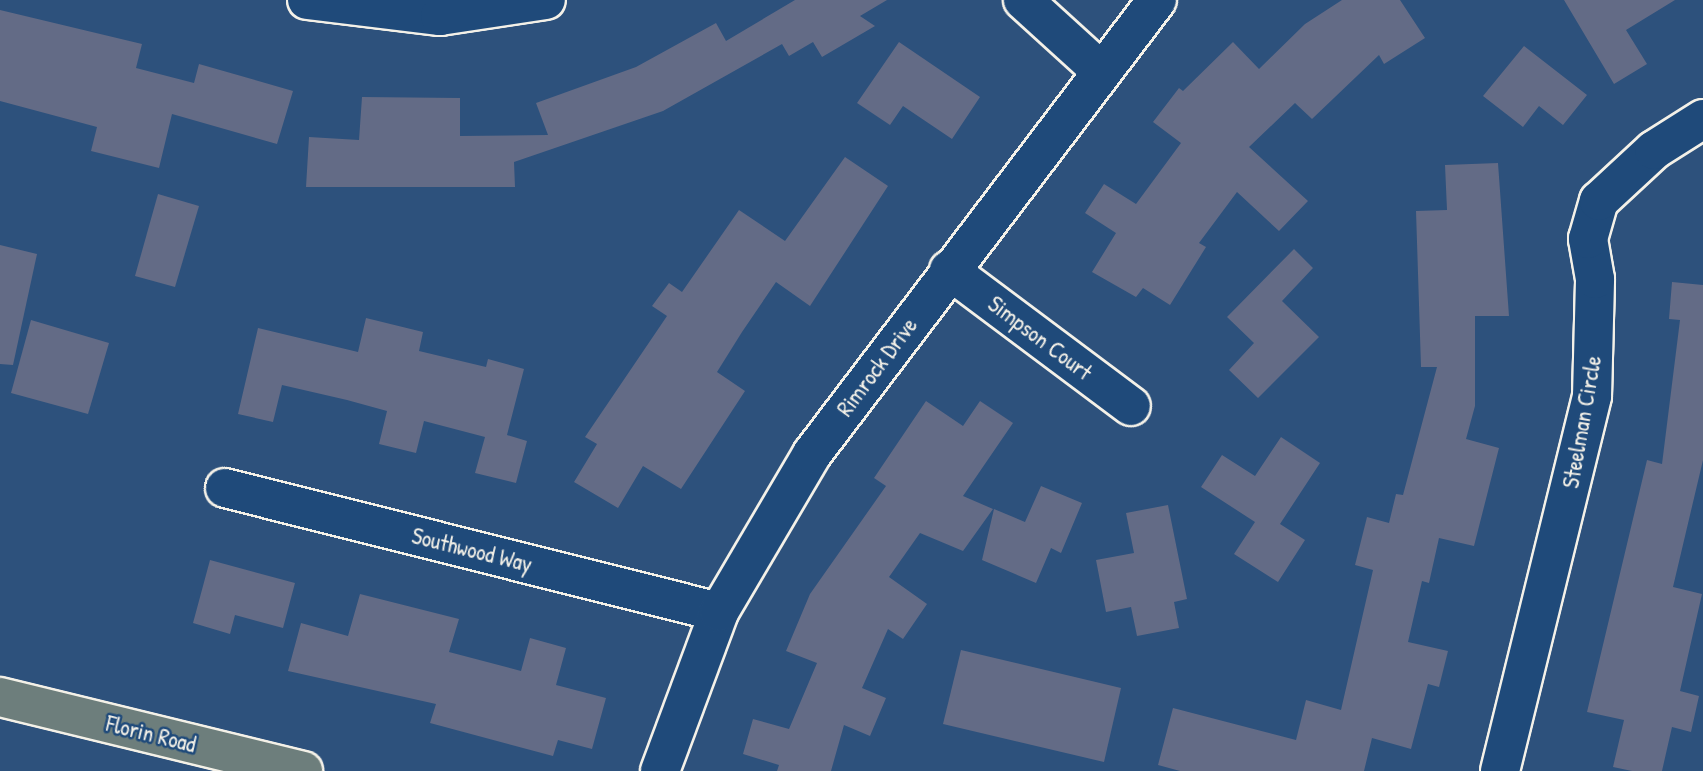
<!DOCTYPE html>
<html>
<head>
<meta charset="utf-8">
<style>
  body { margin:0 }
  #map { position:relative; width:1703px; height:771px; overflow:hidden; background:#2d517c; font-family:"Patrick Hand",sans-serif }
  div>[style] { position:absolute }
  .building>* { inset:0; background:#636b86 }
  .roads { filter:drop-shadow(2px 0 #f4f1e8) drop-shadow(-2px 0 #f4f1e8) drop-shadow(0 2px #f4f1e8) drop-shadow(0 -2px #f4f1e8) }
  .minor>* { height:38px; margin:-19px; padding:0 19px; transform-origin:19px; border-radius:19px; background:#1f4a7a }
  .major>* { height:38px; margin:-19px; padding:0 19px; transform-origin:19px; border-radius:19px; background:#6d7e7c }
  span { translate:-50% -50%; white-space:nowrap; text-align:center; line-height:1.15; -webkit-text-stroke:5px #1f4a7a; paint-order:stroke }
  .street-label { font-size:23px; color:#f4f1e8 }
</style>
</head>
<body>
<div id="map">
  <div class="building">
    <div style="clip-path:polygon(795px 0,887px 0,860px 16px,875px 26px,822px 57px,813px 42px,789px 56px,782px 44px,663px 111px,514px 162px,515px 187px,306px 187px,309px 137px,359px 140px,362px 97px,460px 98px,460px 136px,548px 135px,536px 103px,636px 67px,716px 23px,726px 41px)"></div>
    <div style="clip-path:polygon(1342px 0,1400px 0,1425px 38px,1384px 64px,1379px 55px,1312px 119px,1295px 103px,1249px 147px,1308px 201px,1279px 231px,1237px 192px,1199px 243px,1206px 247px,1170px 305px,1143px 288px,1136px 297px,1092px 272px,1116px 233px,1085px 213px,1104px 184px,1136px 204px,1181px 143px,1153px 122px,1179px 88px,1183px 91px,1233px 42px,1259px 69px,1305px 24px)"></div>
    <div style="clip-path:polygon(1564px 0,1675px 0,1626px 30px,1647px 64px,1614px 84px)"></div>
    <div style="clip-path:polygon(0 10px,142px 44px,136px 68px,194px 83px,199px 64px,293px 91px,277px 144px,172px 114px,159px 168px,91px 151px,97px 127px,0 101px)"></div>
    <div style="clip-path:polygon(899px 42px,980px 97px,952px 139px,903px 106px,890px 125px,857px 103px)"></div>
    <div style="clip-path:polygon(1524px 46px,1587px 95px,1563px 125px,1539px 106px,1523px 127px,1483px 96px)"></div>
    <div style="clip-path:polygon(845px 157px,888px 186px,810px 306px,776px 282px,742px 332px,717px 372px,745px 391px,681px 489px,643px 466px,618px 508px,574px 482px,597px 444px,585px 437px,667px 316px,652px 306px,669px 283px,682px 292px,739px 210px,785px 241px)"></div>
    <div style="clip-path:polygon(1498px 163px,1509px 316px,1475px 316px,1475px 406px,1466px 439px,1499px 448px,1474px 546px,1439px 538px,1429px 583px,1422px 581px,1408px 642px,1448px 651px,1439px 687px,1428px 684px,1411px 749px,1372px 738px,1364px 771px,1180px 771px,1158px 765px,1173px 708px,1296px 740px,1306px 700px,1341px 710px,1373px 570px,1355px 565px,1367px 517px,1389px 523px,1396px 494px,1403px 495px,1437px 367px,1421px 367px,1416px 211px,1447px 210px,1445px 165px)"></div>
    <div style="clip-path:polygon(158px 194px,199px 206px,175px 287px,135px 276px)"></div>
    <div style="clip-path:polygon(0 245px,37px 254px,13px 365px,0 364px)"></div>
    <div style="clip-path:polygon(1294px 249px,1313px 268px,1282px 301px,1319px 337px,1258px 398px,1229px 370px,1254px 343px,1227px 317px)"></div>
    <div style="clip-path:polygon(1672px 282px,1703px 285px,1703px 460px,1673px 587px,1702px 594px,1680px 691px,1699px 696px,1691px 732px,1672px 727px,1662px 771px,1632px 771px,1613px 767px,1624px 720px,1587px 712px,1647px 460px,1662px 464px,1680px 320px,1669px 319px)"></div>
    <div style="clip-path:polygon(366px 318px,423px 332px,419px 351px,486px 367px,488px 359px,524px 369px,507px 435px,527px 441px,516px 483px,475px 473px,485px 437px,424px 421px,416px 453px,379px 444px,387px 411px,347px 400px,282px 385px,273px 422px,238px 414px,258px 328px,358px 352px)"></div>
    <div style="clip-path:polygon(31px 320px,109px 343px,88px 414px,11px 393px)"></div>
    <div style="clip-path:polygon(926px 401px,963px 426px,980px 401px,1013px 423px,963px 496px,993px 509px,963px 551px,920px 533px,889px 577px,927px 604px,903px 639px,888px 629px,862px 688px,886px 698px,870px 736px,844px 725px,831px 771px,777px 771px,779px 765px,743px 754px,753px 719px,789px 729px,817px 663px,786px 651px,810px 594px,886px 486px,874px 478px)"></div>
    <div style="clip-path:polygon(1281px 437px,1320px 463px,1280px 524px,1305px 540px,1278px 582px,1234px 554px,1255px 522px,1201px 487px,1222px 455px,1255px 476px)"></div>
    <div style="clip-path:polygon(1041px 486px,1082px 503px,1061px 553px,1051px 548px,1036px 583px,982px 560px,994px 509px,1025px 522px)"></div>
    <div style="clip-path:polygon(1168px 505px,1187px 599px,1174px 602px,1179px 628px,1137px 636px,1131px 607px,1106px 612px,1096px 560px,1134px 553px,1126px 513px)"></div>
    <div style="clip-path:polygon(210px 560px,295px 583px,283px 628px,235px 615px,230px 634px,193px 623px)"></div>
    <div style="clip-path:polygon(360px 594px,459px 619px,449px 652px,521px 671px,530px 638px,566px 648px,556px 685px,606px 698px,592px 749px,558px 740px,553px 756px,430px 723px,436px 704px,288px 671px,301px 623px,348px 636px)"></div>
    <div style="clip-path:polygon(961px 650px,1121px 688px,1104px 762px,943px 724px)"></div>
  </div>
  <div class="roads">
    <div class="minor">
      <div style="left:307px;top:0;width:134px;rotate:6.9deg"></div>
      <div style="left:440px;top:16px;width:107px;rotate:-8.6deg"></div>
      <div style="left:1023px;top:0;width:104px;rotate:42.3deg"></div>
      <div style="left:949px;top:270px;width:227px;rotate:36.8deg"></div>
      <div style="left:225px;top:488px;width:509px;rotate:14.09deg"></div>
      <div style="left:660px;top:771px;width:170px;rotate:-69.6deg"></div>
      <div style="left:719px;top:612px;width:183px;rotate:-59.5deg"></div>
      <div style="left:812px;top:454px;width:570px;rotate:-52.77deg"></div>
      <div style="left:1500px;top:771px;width:386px;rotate:-76.2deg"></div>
      <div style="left:1592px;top:396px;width:117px;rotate:-88.5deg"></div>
      <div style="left:1595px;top:279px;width:41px;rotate:-99.9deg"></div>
      <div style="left:1588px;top:239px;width:40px;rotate:-74deg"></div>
      <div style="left:1599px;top:201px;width:75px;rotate:-42.8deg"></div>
      <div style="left:1654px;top:150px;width:58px;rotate:-32.3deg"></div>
    </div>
    <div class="major">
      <div style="left:0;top:697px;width:312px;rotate:13.7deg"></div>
    </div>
  </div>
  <div class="street-label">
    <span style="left:1040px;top:338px;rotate:37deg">Simpson Court</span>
    <span style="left:877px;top:367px;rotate:-53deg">Rimrock Drive</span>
    <span style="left:1582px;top:422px;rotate:-80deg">Steelman Circle</span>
    <span style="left:472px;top:550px;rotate:14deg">Southwood Way</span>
    <span style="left:151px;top:734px;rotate:14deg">Florin Road</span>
  </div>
</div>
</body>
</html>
